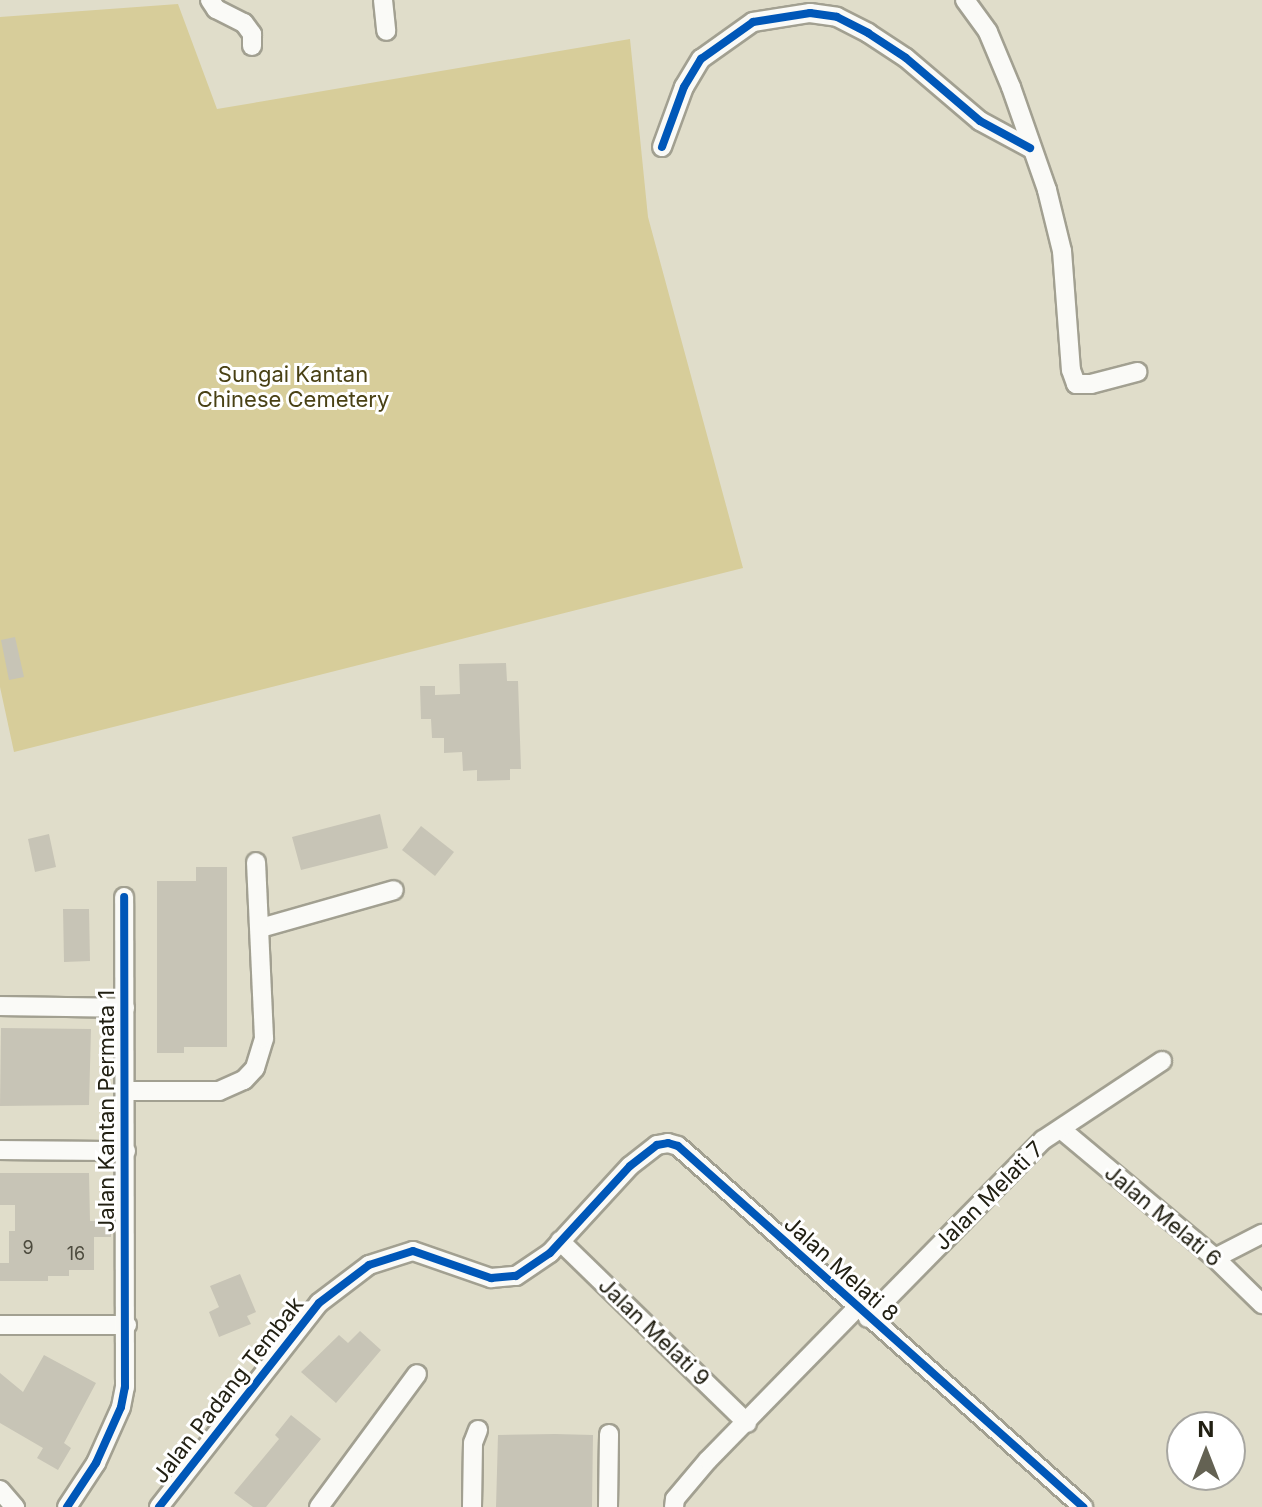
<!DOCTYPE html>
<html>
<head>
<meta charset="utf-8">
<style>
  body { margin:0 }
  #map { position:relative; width:1262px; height:1507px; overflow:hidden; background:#e0ddca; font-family:Inter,sans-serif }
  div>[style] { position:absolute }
  .green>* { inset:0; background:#d7cd9a }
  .building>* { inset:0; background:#c7c4b6 }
  .roads { filter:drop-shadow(2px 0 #a2a091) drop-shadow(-2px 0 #a2a091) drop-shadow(0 2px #a2a091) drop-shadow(0 -2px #a2a091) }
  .minor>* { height:18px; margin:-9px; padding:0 9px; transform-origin:9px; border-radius:9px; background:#fafaf7 }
  .cycleway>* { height:8px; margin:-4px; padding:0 4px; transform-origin:4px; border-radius:4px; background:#0057b8 }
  span { translate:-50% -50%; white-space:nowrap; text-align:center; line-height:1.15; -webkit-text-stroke:6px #fff; paint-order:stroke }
  .number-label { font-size:18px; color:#4d4b3e }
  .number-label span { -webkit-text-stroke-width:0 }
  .park-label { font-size:22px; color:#494115 }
  .street-label { font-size:22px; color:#222013 }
  .north { position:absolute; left:1166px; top:1411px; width:80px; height:80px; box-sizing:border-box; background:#fff; border:2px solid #a7a6a1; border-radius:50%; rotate:0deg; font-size:22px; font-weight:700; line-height:32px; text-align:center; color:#222013 }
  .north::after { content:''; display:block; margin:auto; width:28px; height:36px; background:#646253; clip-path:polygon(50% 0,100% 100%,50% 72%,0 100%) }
</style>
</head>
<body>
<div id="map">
  <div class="green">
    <div style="clip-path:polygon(178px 4px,217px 109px,630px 39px,648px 217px,743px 568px,14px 752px,0 687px,0 17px)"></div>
  </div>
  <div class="building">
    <div style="clip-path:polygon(15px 637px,24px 677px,9px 680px,1px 640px)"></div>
    <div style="clip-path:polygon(506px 663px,507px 681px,518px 681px,521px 769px,510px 769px,510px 780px,477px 781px,477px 770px,463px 771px,462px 752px,444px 753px,444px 738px,432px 738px,431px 719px,421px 719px,420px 686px,435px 686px,435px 695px,460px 694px,459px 664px)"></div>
    <div style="clip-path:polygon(380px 814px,388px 848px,301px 870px,292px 837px)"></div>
    <div style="clip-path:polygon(421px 826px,454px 852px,435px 876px,402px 850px)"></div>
    <div style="clip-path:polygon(49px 834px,56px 867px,35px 872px,28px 839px)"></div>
    <div style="clip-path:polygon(196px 867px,227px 867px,227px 1047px,184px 1047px,184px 1053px,157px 1053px,157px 881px,196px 881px)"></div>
    <div style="clip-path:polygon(63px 909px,89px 909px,90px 961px,64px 962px)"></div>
    <div style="clip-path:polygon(1px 1028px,91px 1029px,89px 1105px,0 1106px)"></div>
    <div style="clip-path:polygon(0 1173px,89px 1173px,90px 1221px,111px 1221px,111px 1237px,94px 1237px,94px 1270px,69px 1270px,69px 1276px,48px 1276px,48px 1281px,0 1281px,0 1263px,9px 1263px,9px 1231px,15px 1231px,15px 1205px,0 1205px)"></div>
    <div style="clip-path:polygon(240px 1274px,256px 1312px,247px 1316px,251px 1324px,219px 1337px,209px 1312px,219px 1307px,210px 1286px)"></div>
    <div style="clip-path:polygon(360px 1331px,381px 1350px,336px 1403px,301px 1372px,339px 1335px,348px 1343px)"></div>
    <div style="clip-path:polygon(44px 1355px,96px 1383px,64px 1443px,71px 1448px,58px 1470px,37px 1458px,43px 1448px,0 1423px,0 1373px,23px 1392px)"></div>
    <div style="clip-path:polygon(291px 1415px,321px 1439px,266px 1507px,253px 1507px,234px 1493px,279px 1439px,275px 1435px)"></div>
    <div style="clip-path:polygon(555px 1434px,593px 1435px,592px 1507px,496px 1507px,498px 1435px)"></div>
  </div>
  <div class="roads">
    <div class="minor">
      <div style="left:210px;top:0;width:11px;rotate:56deg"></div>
      <div style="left:216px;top:9px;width:31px;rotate:27deg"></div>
      <div style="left:244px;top:23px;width:14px;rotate:54deg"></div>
      <div style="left:252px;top:34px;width:12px;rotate:90deg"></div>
      <div style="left:383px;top:0;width:31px;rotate:84deg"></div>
      <div style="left:965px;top:0;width:39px;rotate:54deg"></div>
      <div style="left:988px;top:32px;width:60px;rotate:67.3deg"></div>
      <div style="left:1011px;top:87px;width:109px;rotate:70.7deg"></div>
      <div style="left:1047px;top:190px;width:63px;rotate:76.2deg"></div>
      <div style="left:1062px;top:251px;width:119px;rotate:85.7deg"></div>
      <div style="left:1071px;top:370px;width:15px;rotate:70deg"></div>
      <div style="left:1076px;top:384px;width:15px"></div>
      <div style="left:1091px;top:384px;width:48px;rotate:-14.6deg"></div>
      <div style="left:662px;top:147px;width:64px;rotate:-69.9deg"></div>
      <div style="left:684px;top:87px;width:33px;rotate:-59deg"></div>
      <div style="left:701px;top:59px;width:64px;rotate:-35.4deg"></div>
      <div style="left:753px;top:22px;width:58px;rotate:-9deg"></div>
      <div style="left:810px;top:13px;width:27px;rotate:8deg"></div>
      <div style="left:837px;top:17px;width:35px;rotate:27deg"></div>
      <div style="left:868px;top:33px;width:45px;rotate:33.3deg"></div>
      <div style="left:906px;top:58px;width:97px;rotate:40.4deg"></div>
      <div style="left:980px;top:121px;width:57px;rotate:28.4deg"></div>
      <div style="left:261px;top:928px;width:138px;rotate:-15.9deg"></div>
      <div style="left:0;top:1006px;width:125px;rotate:0.9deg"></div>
      <div style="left:125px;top:1091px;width:94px"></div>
      <div style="left:219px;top:1091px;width:27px;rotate:-24deg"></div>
      <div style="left:244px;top:1080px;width:16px;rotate:-47deg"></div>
      <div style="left:255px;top:1068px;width:31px;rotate:-73deg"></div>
      <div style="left:264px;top:1038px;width:176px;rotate:-92.6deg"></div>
      <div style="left:1062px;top:1130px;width:199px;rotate:39.9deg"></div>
      <div style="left:1215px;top:1258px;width:66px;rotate:44.4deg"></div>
      <div style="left:0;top:1150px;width:126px;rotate:0.5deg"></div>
      <div style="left:560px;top:1241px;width:261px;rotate:44.2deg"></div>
      <div style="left:1215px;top:1258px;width:53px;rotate:-27.1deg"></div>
      <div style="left:868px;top:1318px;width:250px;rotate:-45.5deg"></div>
      <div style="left:1043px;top:1140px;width:143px;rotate:-33.6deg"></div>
      <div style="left:0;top:1325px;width:127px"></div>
      <div style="left:0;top:1490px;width:23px;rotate:49deg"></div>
      <div style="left:67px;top:1507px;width:53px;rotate:-56.6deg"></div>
      <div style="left:96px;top:1463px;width:61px;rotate:-65.9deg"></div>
      <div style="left:121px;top:1407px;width:20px;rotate:-79deg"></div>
      <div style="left:125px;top:1387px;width:490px;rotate:-90.1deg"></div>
      <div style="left:159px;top:1507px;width:259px;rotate:-51.9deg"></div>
      <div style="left:319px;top:1303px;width:63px;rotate:-37.2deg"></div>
      <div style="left:369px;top:1265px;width:46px;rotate:-17.7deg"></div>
      <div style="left:413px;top:1251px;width:83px;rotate:19.1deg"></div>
      <div style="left:491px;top:1278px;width:25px;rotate:-5deg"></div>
      <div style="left:516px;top:1276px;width:41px;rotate:-34.1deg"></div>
      <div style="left:550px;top:1253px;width:118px;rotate:-47.4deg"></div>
      <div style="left:630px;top:1166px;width:34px;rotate:-38deg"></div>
      <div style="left:657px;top:1145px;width:11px;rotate:-10deg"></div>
      <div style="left:668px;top:1143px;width:10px;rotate:17deg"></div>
      <div style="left:678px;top:1146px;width:543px;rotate:41.71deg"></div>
      <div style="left:319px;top:1507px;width:165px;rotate:-53.6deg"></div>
      <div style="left:472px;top:1507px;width:64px;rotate:-89.1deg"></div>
      <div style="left:473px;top:1443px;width:14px;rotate:-69deg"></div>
      <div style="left:608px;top:1507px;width:73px;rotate:-89.2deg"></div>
      <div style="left:674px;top:1507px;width:8px;rotate:-83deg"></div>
      <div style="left:675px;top:1499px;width:51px;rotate:-49.8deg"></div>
      <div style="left:708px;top:1460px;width:211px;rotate:-45.6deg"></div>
    </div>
  </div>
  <div class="cycleway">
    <div style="left:662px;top:147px;width:64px;rotate:-69.9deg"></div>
    <div style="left:684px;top:87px;width:33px;rotate:-59deg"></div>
    <div style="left:701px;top:59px;width:64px;rotate:-35.4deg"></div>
    <div style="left:753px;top:22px;width:58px;rotate:-9deg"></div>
    <div style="left:810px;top:13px;width:27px;rotate:8deg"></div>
    <div style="left:837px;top:17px;width:35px;rotate:27deg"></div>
    <div style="left:868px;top:33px;width:45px;rotate:33.3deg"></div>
    <div style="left:906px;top:58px;width:97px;rotate:40.4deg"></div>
    <div style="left:980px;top:121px;width:57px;rotate:28.4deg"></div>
    <div style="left:67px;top:1507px;width:53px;rotate:-56.6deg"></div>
    <div style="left:96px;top:1463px;width:61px;rotate:-65.9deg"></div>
    <div style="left:121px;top:1407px;width:20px;rotate:-79deg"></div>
    <div style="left:125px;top:1387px;width:490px;rotate:-90.1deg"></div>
    <div style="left:159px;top:1507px;width:259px;rotate:-51.9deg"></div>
    <div style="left:319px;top:1303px;width:63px;rotate:-37.2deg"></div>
    <div style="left:369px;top:1265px;width:46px;rotate:-17.7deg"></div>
    <div style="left:413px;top:1251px;width:83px;rotate:19.1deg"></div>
    <div style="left:491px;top:1278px;width:25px;rotate:-5deg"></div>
    <div style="left:516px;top:1276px;width:41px;rotate:-34.1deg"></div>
    <div style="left:550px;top:1253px;width:118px;rotate:-47.4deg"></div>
    <div style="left:630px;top:1166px;width:34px;rotate:-38deg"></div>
    <div style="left:657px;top:1145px;width:11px;rotate:-10deg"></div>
    <div style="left:668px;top:1143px;width:10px;rotate:17deg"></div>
    <div style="left:678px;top:1146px;width:543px;rotate:41.71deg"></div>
  </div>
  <div class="number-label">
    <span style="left:28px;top:1248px">9</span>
    <span style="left:76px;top:1254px">16</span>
  </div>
  <div class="park-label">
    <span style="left:293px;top:387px">Sungai Kantan<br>Chinese Cemetery</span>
  </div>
  <div class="street-label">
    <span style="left:107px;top:1111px;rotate:-90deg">Jalan Kantan Permata 1</span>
    <span style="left:989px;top:1196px;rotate:-45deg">Jalan Melati 7</span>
    <span style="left:1163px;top:1216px;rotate:40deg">Jalan Melati 6</span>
    <span style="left:841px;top:1269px;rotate:42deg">Jalan Melati 8</span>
    <span style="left:654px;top:1332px;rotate:44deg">Jalan Melati 9</span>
    <span style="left:228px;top:1390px;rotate:-52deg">Jalan Padang Tembak</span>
  </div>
  <div class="north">N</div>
</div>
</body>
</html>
